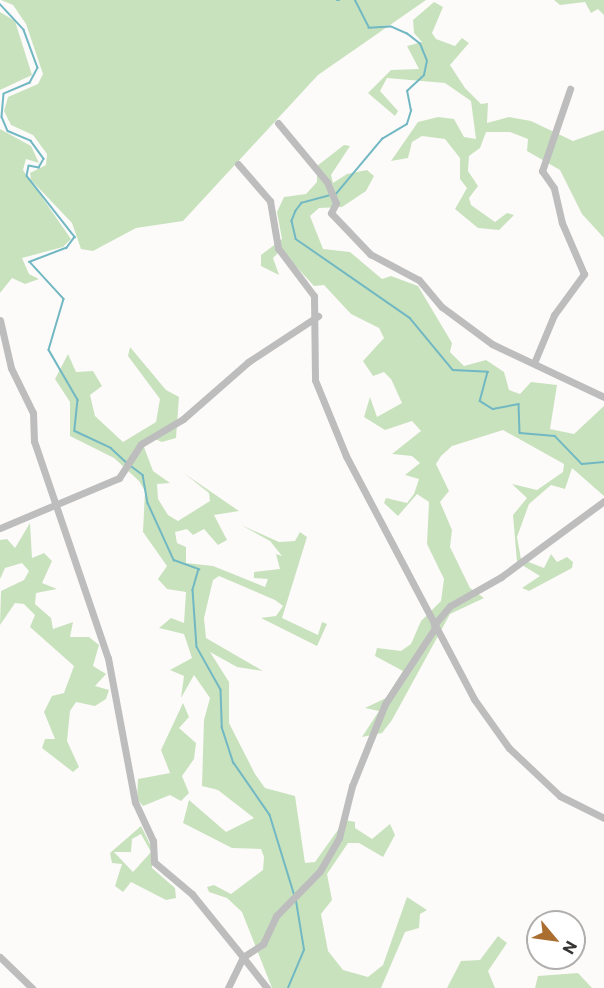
<!DOCTYPE html>
<html>
<head>
<meta charset="utf-8">
<style>
  body { margin:0 }
  #map { position:relative; width:604px; height:988px; overflow:hidden; background:#fdfbf9; font-family:Commissioner,sans-serif }
  div>[style] { position:absolute }
  .green>* { inset:0; background:#c9e2be }
  .stream>* { height:1.5px; margin:-0.75px; padding:0 0.75px; transform-origin:0.75px; border-radius:0.75px; background:#71b8c3 }
  .minor>* { height:7px; margin:-3.5px; padding:0 3.5px; transform-origin:3.5px; border-radius:3.5px; background:#bdbdbe }
  span { translate:-50% -50%; white-space:nowrap; text-align:center; line-height:1.15; -webkit-text-stroke:4.5px #fff; paint-order:stroke }
  .north { position:absolute; left:526px; top:910px; width:60px; height:60px; box-sizing:border-box; background:#fff; border:2px solid #afaeae; border-radius:50%; rotate:119deg; font-size:16px; font-weight:700; line-height:24px; text-align:center; color:#363534 }
  .north::after { content:''; display:block; margin:auto; width:21px; height:27px; background:#ab6e31; clip-path:polygon(50% 0,100% 100%,50% 72%,0 100%) }
</style>
</head>
<body>
<div id="map">
  <div class="green">
    <div style="clip-path:polygon(1px 0,426px 0,318px 75px,183px 221px,136px 228px,93px 251px,81px 249px,72px 223px,31px 180px,30px 173px,46px 165px,47px 154px,33px 135px,11px 125px,4px 111px,8px 97px,38px 84px,43px 74px,26px 24px,13px 5px)"></div>
    <div style="clip-path:polygon(554px 0,604px 0,604px 15px,598px 9px,591px 13px,585px 2px,560px 5px)"></div>
    <div style="clip-path:polygon(434px 2px,443px 7px,432px 33px,436px 39px,455px 46px,462px 38px,469px 43px,450px 65px,465px 88px,481px 104px,488px 103px,487px 123px,509px 117px,531px 121px,573px 141px,604px 130px,604px 238px,582px 214px,560px 170px,527px 151px,528px 139px,510px 132px,486px 132px,480px 148px,469px 156px,468px 171px,478px 186px,469px 198px,471px 205px,495px 222px,507px 213px,514px 215px,499px 230px,478px 228px,455px 209px,467px 188px,460px 179px,460px 158px,445px 139px,422px 136px,412px 142px,408px 158px,391px 161px,418px 122px,438px 117px,454px 119px,464px 137px,476px 139px,471px 101px,445px 83px,387px 78px,380px 91px,398px 111px,395px 116px,368px 93px,391px 70px,419px 69px,407px 46px,422px 42px,414px 33px,413px 20px)"></div>
    <div style="clip-path:polygon(0 12px,15px 21px,32px 75px,0 90px)"></div>
    <div style="clip-path:polygon(0 129px,31px 146px,39px 163px,26px 159px,23px 170px,71px 239px,63px 247px,22px 258px,29px 274px,39px 279px,25px 284px,12px 278px,0 293px)"></div>
    <div style="clip-path:polygon(344px 145px,350px 146px,331px 175px,333px 183px,347px 174px,367px 170px,374px 176px,366px 191px,342px 207px,319px 208px,310px 216px,323px 249px,350px 252px,382px 279px,391px 276px,418px 286px,452px 343px,450px 352px,464px 366px,486px 360px,504px 372px,509px 390px,520px 394px,531px 382px,557px 385px,550px 429px,574px 434px,604px 406px,604px 496px,572px 468px,565px 489px,551px 485px,529px 504px,517px 537px,521px 559px,544px 568px,551px 554px,557px 562px,567px 557px,573px 562px,572px 568px,529px 591px,522px 588px,540px 576px,517px 562px,513px 515px,527px 498px,512px 484px,537px 490px,563px 472px,564px 464px,503px 430px,452px 446px,441px 456px,436px 464px,449px 491px,440px 502px,452px 530px,450px 547px,470px 588px,484px 598px,450px 614px,392px 720px,382px 733px,362px 737px,379px 711px,365px 708px,386px 698px,403px 671px,375px 656px,377px 648px,401px 651px,411px 644px,421px 621px,441px 601px,444px 579px,427px 544px,429px 502px,417px 494px,398px 516px,384px 503px,386px 498px,407px 503px,414px 494px,419px 479px,405px 475px,420px 463px,412px 456px,392px 454px,421px 431px,412px 421px,385px 430px,364px 417px,370px 397px,377px 417px,402px 403px,391px 379px,384px 372px,373px 376px,363px 361px,384px 338px,379px 328px,351px 314px,324px 285px,314px 286px,281px 250px,273px 258px,279px 275px,261px 266px,261px 255px,282px 239px,277px 212px,284px 197px,306px 194px,317px 182px,317px 166px)"></div>
    <div style="clip-path:polygon(130px 347px,166px 390px,179px 397px,176px 438px,162px 442px,150px 437px,144px 447px,153px 471px,170px 483px,157px 484px,158px 499px,168px 515px,178px 521px,210px 501px,209px 493px,185px 474px,239px 511px,214px 515px,227px 540px,218px 545px,204px 529px,193px 535px,187px 529px,175px 532px,177px 543px,186px 547px,186px 563px,213px 566px,265px 587px,268px 579px,254px 578px,254px 572px,280px 569px,276px 554px,282px 556px,270px 541px,241px 525px,279px 542px,295px 541px,300px 532px,307px 537px,282px 618px,318px 635px,322px 622px,327px 624px,317px 646px,261px 618px,276px 616px,283px 606px,275px 600px,219px 576px,213px 580px,204px 618px,206px 638px,263px 671px,237px 667px,210px 652px,229px 682px,229px 723px,255px 774px,265px 788px,295px 796px,305px 863px,315px 862px,345px 820px,355px 822px,355px 828px,372px 839px,390px 824px,395px 835px,383px 857px,359px 843px,348px 843px,327px 874px,332px 900px,321px 914px,328px 951px,343px 970px,368px 977px,383px 965px,407px 897px,427px 910px,420px 914px,419px 928px,405px 932px,381px 988px,272px 988px,242px 912px,227px 898px,209px 892px,207px 887px,214px 885px,231px 894px,263px 870px,264px 857px,261px 849px,232px 848px,183px 823px,189px 800px,226px 832px,254px 818px,218px 790px,202px 786px,204px 720px,210px 698px,194px 675px,181px 698px,184px 676px,170px 670px,192px 658px,184px 634px,159px 628px,171px 618px,184px 623px,186px 592px,167px 589px,158px 579px,167px 566px,143px 532px,145px 491px,139px 481px,114px 458px,70px 436px,70px 402px,55px 379px,68px 354px,76px 372px,93px 371px,102px 386px,90px 395px,95px 416px,123px 442px,156px 422px,160px 399px,128px 356px)"></div>
    <div style="clip-path:polygon(30px 523px,32px 558px,44px 553px,52px 561px,42px 583px,57px 589px,36px 593px,35px 604px,51px 618px,53px 629px,73px 622px,70px 637px,89px 637px,99px 645px,93px 666px,106px 674px,95px 686px,109px 690px,106px 699px,95px 706px,76px 702px,70px 711px,67px 741px,79px 767px,73px 772px,42px 748px,45px 739px,55px 739px,44px 712px,52px 696px,64px 693px,74px 666px,30px 627px,35px 615px,24px 604px,15px 603px,0 625px,1px 591px,24px 580px,29px 571px,22px 563px,5px 568px,0 579px,0 540px,7px 539px,15px 548px)"></div>
    <div style="clip-path:polygon(183px 703px,189px 717px,179px 728px,196px 743px,194px 759px,182px 776px,189px 793px,181px 801px,170px 795px,143px 806px,137px 799px,138px 779px,170px 773px,161px 750px)"></div>
    <div style="clip-path:polygon(evenodd,141px 826px,152px 848px,152px 868px,175px 888px,176px 898px,166px 900px,131px 882px,123px 892px,115px 886px,122px 864px,112px 863px,110px 853px,141px 826px,141px 834px,151px 852px,133px 872px,114px 852px,131px 852px,132px 839px,141px 834px)"></div>
    <div style="clip-path:polygon(498px 936px,507px 943px,488px 971px,495px 988px,447px 988px,461px 961px,480px 960px)"></div>
    <div style="clip-path:polygon(578px 973px,592px 988px,535px 988px,538px 976px)"></div>
  </div>
  <div class="stream">
    <div style="left:337px;top:0;width:2px"></div>
    <div style="left:0;top:4px;width:35px;rotate:47deg"></div>
    <div style="left:24px;top:30px;width:40px;rotate:69.8deg"></div>
    <div style="left:38px;top:68px;width:17px;rotate:118deg"></div>
    <div style="left:30px;top:83px;width:28px;rotate:157deg"></div>
    <div style="left:4px;top:94px;width:23px;rotate:95deg"></div>
    <div style="left:2px;top:117px;width:15px;rotate:67deg"></div>
    <div style="left:8px;top:131px;width:25px;rotate:23deg"></div>
    <div style="left:31px;top:141px;width:22px;rotate:54deg"></div>
    <div style="left:44px;top:159px;width:10px;rotate:119deg"></div>
    <div style="left:39px;top:168px;width:10px;rotate:-169deg"></div>
    <div style="left:29px;top:166px;width:10px;rotate:101deg"></div>
    <div style="left:27px;top:176px;width:78px;rotate:51.8deg"></div>
    <div style="left:75px;top:237px;width:14px;rotate:126deg"></div>
    <div style="left:67px;top:248px;width:40px;rotate:159deg"></div>
    <div style="left:30px;top:262px;width:50px;rotate:47.4deg"></div>
    <div style="left:64px;top:299px;width:53px;rotate:106.4deg"></div>
    <div style="left:49px;top:350px;width:58px;rotate:59.9deg"></div>
    <div style="left:78px;top:400px;width:31px;rotate:96deg"></div>
    <div style="left:75px;top:431px;width:40px;rotate:25deg"></div>
    <div style="left:111px;top:448px;width:22px;rotate:43deg"></div>
    <div style="left:336px;top:194px;width:72px;rotate:-50.1deg"></div>
    <div style="left:382px;top:139px;width:29px;rotate:-31deg"></div>
    <div style="left:407px;top:124px;width:14px;rotate:-73deg"></div>
    <div style="left:411px;top:111px;width:20px;rotate:-101deg"></div>
    <div style="left:407px;top:91px;width:23px;rotate:-43deg"></div>
    <div style="left:424px;top:75px;width:14px;rotate:-78deg"></div>
    <div style="left:427px;top:61px;width:18px;rotate:-112deg"></div>
    <div style="left:420px;top:44px;width:16px;rotate:-142deg"></div>
    <div style="left:407px;top:34px;width:17px;rotate:-156deg"></div>
    <div style="left:391px;top:27px;width:22px;rotate:177deg"></div>
    <div style="left:369px;top:28px;width:31px;rotate:-117deg"></div>
    <div style="left:329px;top:196px;width:28px;rotate:165deg"></div>
    <div style="left:302px;top:203px;width:10px;rotate:127deg"></div>
    <div style="left:296px;top:211px;width:11px;rotate:112deg"></div>
    <div style="left:292px;top:221px;width:18px;rotate:77deg"></div>
    <div style="left:296px;top:239px;width:139px;rotate:34.7deg"></div>
    <div style="left:410px;top:318px;width:67px;rotate:50.4deg"></div>
    <div style="left:453px;top:370px;width:35px;rotate:3deg"></div>
    <div style="left:488px;top:372px;width:30px;rotate:105deg"></div>
    <div style="left:480px;top:401px;width:15px;rotate:32deg"></div>
    <div style="left:493px;top:409px;width:26px;rotate:-11deg"></div>
    <div style="left:519px;top:404px;width:29px;rotate:88deg"></div>
    <div style="left:520px;top:433px;width:35px;rotate:5deg"></div>
    <div style="left:555px;top:436px;width:39px;rotate:46deg"></div>
    <div style="left:582px;top:464px;width:22px;rotate:-5deg"></div>
    <div style="left:131px;top:466px;width:15px;rotate:37deg"></div>
    <div style="left:143px;top:475px;width:28px;rotate:80deg"></div>
    <div style="left:148px;top:503px;width:63px;rotate:65.5deg"></div>
    <div style="left:174px;top:560px;width:27px;rotate:20deg"></div>
    <div style="left:199px;top:569px;width:22px;rotate:106deg"></div>
    <div style="left:193px;top:590px;width:57px;rotate:86deg"></div>
    <div style="left:197px;top:647px;width:49px;rotate:60.8deg"></div>
    <div style="left:221px;top:690px;width:37px;rotate:88deg"></div>
    <div style="left:222px;top:727px;width:38px;rotate:72deg"></div>
    <div style="left:234px;top:763px;width:63px;rotate:55.3deg"></div>
    <div style="left:270px;top:815px;width:82px;rotate:72.9deg"></div>
    <div style="left:288px;top:988px;width:41px;rotate:-67.2deg"></div>
    <div style="left:304px;top:950px;width:50px;rotate:-99.3deg"></div>
  </div>
  <div class="minor">
    <div style="left:278px;top:123px;width:77px;rotate:50.3deg"></div>
    <div style="left:327px;top:182px;width:23px;rotate:67deg"></div>
    <div style="left:336px;top:203px;width:11px;rotate:117deg"></div>
    <div style="left:331px;top:213px;width:57px;rotate:46.4deg"></div>
    <div style="left:370px;top:254px;width:55px;rotate:28deg"></div>
    <div style="left:419px;top:280px;width:35px;rotate:50deg"></div>
    <div style="left:442px;top:307px;width:62px;rotate:36.5deg"></div>
    <div style="left:492px;top:344px;width:124px;rotate:25.3deg"></div>
    <div style="left:238px;top:164px;width:49px;rotate:49.1deg"></div>
    <div style="left:270px;top:201px;width:48px;rotate:80.3deg"></div>
    <div style="left:278px;top:248px;width:60px;rotate:53.1deg"></div>
    <div style="left:314px;top:296px;width:84px;rotate:89.3deg"></div>
    <div style="left:315px;top:380px;width:82px;rotate:67.8deg"></div>
    <div style="left:346px;top:456px;width:275px;rotate:62.2deg"></div>
    <div style="left:474px;top:699px;width:60px;rotate:54.5deg"></div>
    <div style="left:509px;top:748px;width:70px;rotate:43.3deg"></div>
    <div style="left:560px;top:796px;width:49px;rotate:26.6deg"></div>
    <div style="left:0;top:320px;width:49px;rotate:77.1deg"></div>
    <div style="left:11px;top:368px;width:50px;rotate:63.9deg"></div>
    <div style="left:33px;top:413px;width:28px;rotate:88deg"></div>
    <div style="left:34px;top:441px;width:229px;rotate:71.2deg"></div>
    <div style="left:108px;top:658px;width:147px;rotate:79.4deg"></div>
    <div style="left:135px;top:802px;width:43px;rotate:65.2deg"></div>
    <div style="left:153px;top:841px;width:21px;rotate:87deg"></div>
    <div style="left:154px;top:862px;width:50px;rotate:40.1deg"></div>
    <div style="left:192px;top:894px;width:81px;rotate:51deg"></div>
    <div style="left:243px;top:957px;width:34px;rotate:116deg"></div>
    <div style="left:534px;top:363px;width:52px;rotate:-67.4deg"></div>
    <div style="left:554px;top:315px;width:51px;rotate:-53.8deg"></div>
    <div style="left:584px;top:274px;width:56px;rotate:-113.3deg"></div>
    <div style="left:562px;top:223px;width:36px;rotate:-103deg"></div>
    <div style="left:554px;top:188px;width:21px;rotate:-125deg"></div>
    <div style="left:542px;top:171px;width:87px;rotate:-71.1deg"></div>
    <div style="left:0;top:528px;width:129px;rotate:-22.8deg"></div>
    <div style="left:119px;top:478px;width:40px;rotate:-57.1deg"></div>
    <div style="left:141px;top:444px;width:49px;rotate:-30.8deg"></div>
    <div style="left:183px;top:419px;width:86px;rotate:-41.2deg"></div>
    <div style="left:248px;top:362px;width:84px;rotate:-33.3deg"></div>
    <div style="left:434px;top:625px;width:25px;rotate:-50deg"></div>
    <div style="left:450px;top:606px;width:59px;rotate:-29.6deg"></div>
    <div style="left:501px;top:577px;width:128px;rotate:-36.4deg"></div>
    <div style="left:0;top:957px;width:45px;rotate:44.1deg"></div>
    <div style="left:267px;top:988px;width:39px;rotate:-128deg"></div>
    <div style="left:243px;top:957px;width:24px;rotate:-33deg"></div>
    <div style="left:263px;top:944px;width:31px;rotate:-65deg"></div>
    <div style="left:276px;top:916px;width:63px;rotate:-45.6deg"></div>
    <div style="left:320px;top:871px;width:38px;rotate:-60deg"></div>
    <div style="left:339px;top:838px;width:54px;rotate:-76deg"></div>
    <div style="left:352px;top:786px;width:88px;rotate:-68.1deg"></div>
    <div style="left:385px;top:704px;width:91px;rotate:-56.7deg"></div>
  </div>
  <div class="north">N</div>
</div>
</body>
</html>
